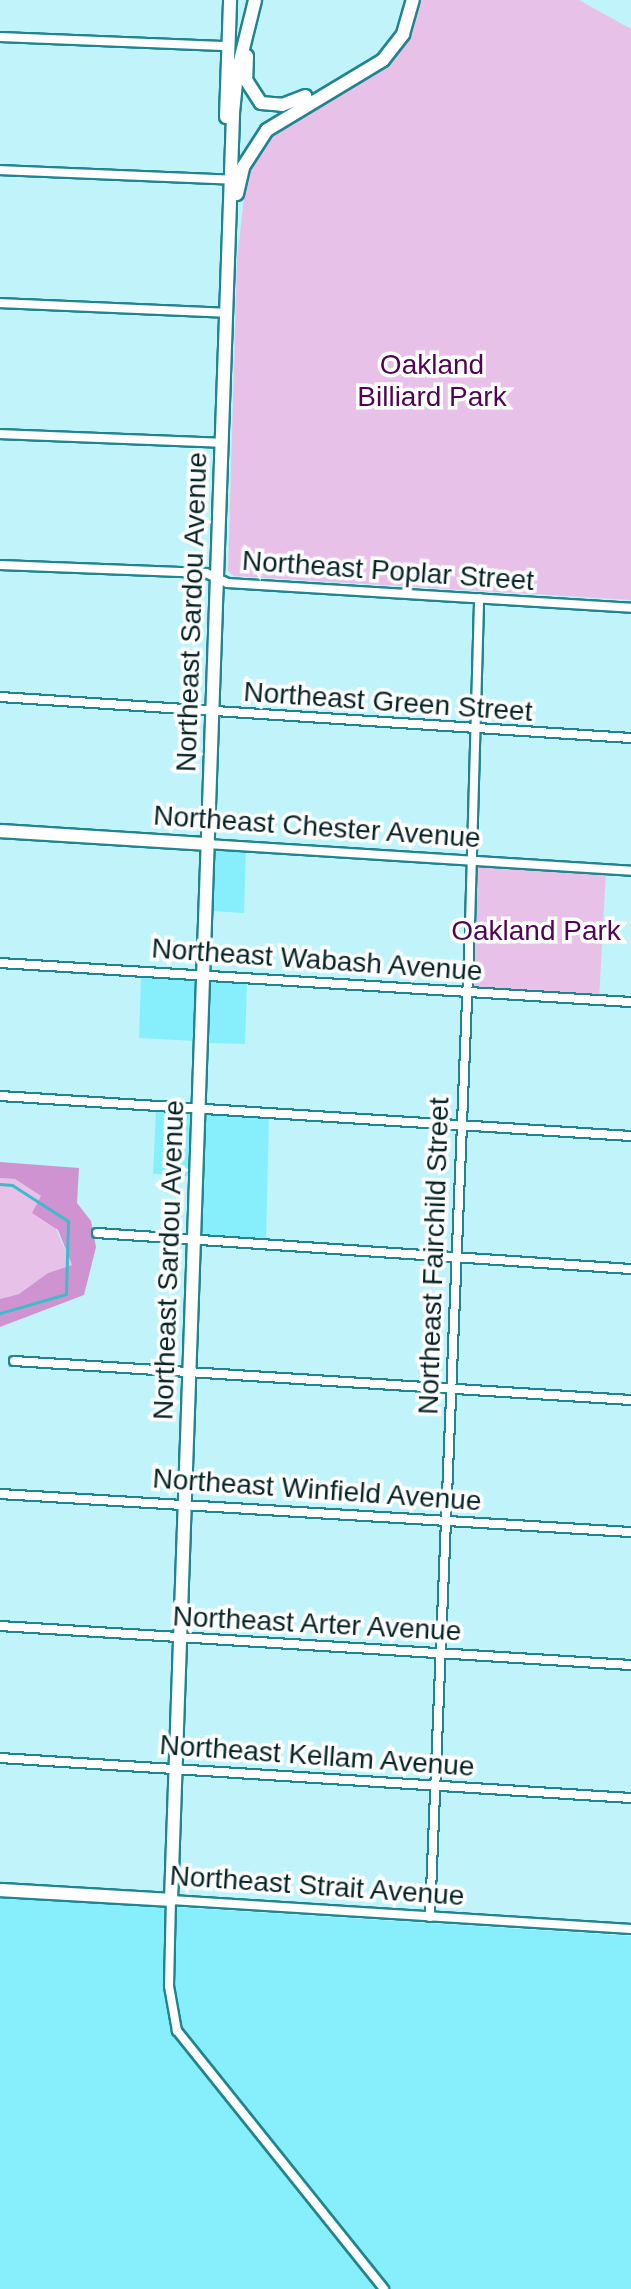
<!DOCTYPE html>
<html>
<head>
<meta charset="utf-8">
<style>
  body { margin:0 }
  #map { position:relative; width:631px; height:2289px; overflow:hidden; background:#c0f4fa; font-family:Arial,sans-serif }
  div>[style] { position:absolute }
  .built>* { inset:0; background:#87effc }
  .green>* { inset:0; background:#e7c1e7 }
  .forest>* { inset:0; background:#d093d1 }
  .stream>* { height:3px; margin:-1.5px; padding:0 1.5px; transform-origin:1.5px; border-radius:1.5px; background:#3cbcca }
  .roads { filter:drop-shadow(2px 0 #1f8590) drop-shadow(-2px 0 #1f8590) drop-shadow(0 2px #1f8590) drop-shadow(0 -2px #1f8590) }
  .street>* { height:8px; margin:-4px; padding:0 4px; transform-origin:4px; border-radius:4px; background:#fff }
  .secondary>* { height:12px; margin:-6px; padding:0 6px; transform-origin:6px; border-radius:6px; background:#fff }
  span { translate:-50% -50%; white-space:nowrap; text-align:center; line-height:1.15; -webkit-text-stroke:7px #fff; paint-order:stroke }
  .park-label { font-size:28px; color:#510455 }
  .street-label { font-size:28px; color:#062427 }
</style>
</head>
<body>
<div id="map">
  <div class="built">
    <div style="clip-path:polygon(219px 849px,246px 851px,244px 913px,212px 911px,213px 855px)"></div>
    <div style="clip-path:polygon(141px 974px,195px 980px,195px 1041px,139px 1038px)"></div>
    <div style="clip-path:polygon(211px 981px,247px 983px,245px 1044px,207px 1043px)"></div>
    <div style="clip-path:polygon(156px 1109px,191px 1113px,190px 1176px,153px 1174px)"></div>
    <div style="clip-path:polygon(206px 1114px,269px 1117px,266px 1242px,209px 1238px,200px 1230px)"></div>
    <div style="clip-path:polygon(0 1896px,631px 1936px,631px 2289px,0 2289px)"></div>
  </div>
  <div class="green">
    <div style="clip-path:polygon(417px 0,579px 0,631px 29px,631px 600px,234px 576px,228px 571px,237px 259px,246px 181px,254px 160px,272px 133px,299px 114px,366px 80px,389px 62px,411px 31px)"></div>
    <div style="clip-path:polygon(472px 861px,606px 870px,599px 1000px,466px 992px)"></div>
    <div style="clip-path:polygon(0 1178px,15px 1179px,41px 1196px,72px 1265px,48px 1273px,19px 1294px,0 1299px)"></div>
  </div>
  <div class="forest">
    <div style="clip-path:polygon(0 1162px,79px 1168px,77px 1203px,91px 1221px,96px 1247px,84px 1295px,0 1327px,0 1299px,19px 1294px,48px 1273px,72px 1265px,58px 1230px,32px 1213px,41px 1196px,15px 1179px,0 1178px)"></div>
  </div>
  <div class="stream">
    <div style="left:0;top:1184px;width:12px;rotate:5deg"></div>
    <div style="left:12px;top:1185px;width:67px;rotate:32.7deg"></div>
    <div style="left:68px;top:1221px;width:73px;rotate:91.6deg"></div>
    <div style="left:66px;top:1294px;width:69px;rotate:163.9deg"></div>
  </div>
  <div class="roads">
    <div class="street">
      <div style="left:0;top:37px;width:229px;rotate:2.3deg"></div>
      <div style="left:0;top:170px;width:235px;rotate:2.4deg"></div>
      <div style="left:0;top:303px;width:227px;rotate:2.5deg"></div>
      <div style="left:0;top:434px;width:223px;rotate:2.3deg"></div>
      <div style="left:0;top:565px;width:206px;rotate:2.2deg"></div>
      <div style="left:206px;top:573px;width:23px;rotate:25deg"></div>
      <div style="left:227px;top:583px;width:405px;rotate:3.5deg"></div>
      <div style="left:0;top:697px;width:632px;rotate:3.72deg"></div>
      <div style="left:207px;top:844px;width:425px;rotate:3.6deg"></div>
      <div style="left:0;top:963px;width:632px;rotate:3.54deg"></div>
      <div style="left:0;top:1096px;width:632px;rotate:3.63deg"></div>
      <div style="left:97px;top:1233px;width:535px;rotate:3.86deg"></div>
      <div style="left:14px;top:1361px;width:618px;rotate:3.62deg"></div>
      <div style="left:0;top:1494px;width:632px;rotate:3.45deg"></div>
      <div style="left:0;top:1626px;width:632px;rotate:3.54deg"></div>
      <div style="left:0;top:1758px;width:632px;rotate:3.63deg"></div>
      <div style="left:430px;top:1917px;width:993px;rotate:-87.69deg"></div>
      <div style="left:470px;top:925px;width:327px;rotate:-88.4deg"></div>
      <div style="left:384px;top:2289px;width:331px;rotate:-128.7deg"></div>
      <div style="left:177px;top:2031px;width:46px;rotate:-100.1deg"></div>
      <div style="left:169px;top:1986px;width:86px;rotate:-88.7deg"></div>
      <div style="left:171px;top:1900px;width:461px;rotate:3.6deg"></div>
    </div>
    <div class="secondary">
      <div style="left:247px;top:56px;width:24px;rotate:92deg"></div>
      <div style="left:246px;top:80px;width:27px;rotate:57deg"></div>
      <div style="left:261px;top:103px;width:21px;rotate:5deg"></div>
      <div style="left:282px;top:105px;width:25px;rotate:-21deg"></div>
      <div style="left:226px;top:117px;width:117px;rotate:-88deg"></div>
      <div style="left:237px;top:194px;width:28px;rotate:-77deg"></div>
      <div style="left:243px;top:167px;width:44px;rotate:-57deg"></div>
      <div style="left:267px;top:130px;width:135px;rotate:-31.1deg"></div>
      <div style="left:383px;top:60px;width:33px;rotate:-52deg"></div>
      <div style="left:403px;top:34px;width:35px;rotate:-74deg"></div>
      <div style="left:0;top:831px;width:207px;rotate:3.6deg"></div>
      <div style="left:0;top:1890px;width:171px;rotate:3.3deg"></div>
      <div style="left:171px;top:1900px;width:1788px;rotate:-88.01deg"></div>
      <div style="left:233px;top:113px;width:40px;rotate:-84.3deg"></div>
      <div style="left:237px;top:73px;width:75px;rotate:-76.1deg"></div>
    </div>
  </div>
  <div class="park-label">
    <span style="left:432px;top:381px">Oakland<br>Billiard Park</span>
    <span style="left:536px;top:931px">Oakland Park</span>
  </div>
  <div class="street-label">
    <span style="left:388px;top:571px;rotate:4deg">Northeast Poplar Street</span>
    <span style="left:192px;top:612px;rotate:-88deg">Northeast Sardou Avenue</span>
    <span style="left:388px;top:702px;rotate:4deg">Northeast Green Street</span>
    <span style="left:317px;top:827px;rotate:4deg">Northeast Chester Avenue</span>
    <span style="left:317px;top:960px;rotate:4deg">Northeast Wabash Avenue</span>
    <span style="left:434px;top:1256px;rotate:-88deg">Northeast Fairchild Street</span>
    <span style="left:169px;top:1260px;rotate:-88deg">Northeast Sardou Avenue</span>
    <span style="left:317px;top:1490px;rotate:4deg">Northeast Winfield Avenue</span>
    <span style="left:317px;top:1624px;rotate:3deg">Northeast Arter Avenue</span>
    <span style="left:317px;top:1756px;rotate:4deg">Northeast Kellam Avenue</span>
    <span style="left:317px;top:1886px;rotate:4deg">Northeast Strait Avenue</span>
  </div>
</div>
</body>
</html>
